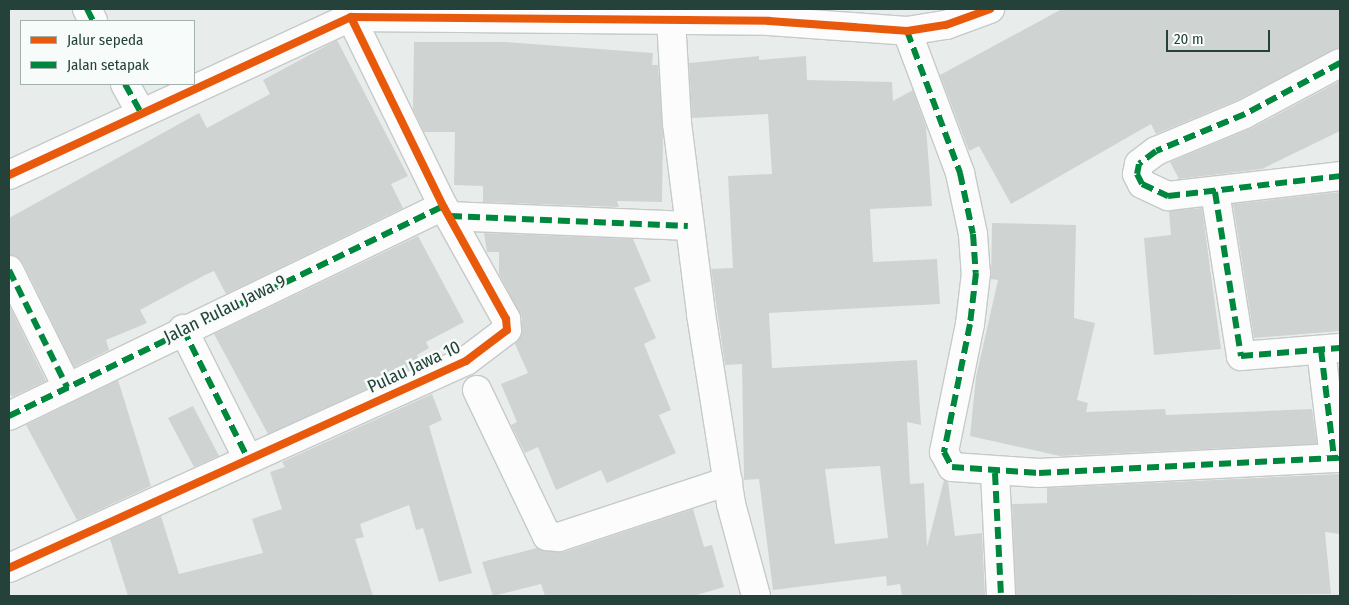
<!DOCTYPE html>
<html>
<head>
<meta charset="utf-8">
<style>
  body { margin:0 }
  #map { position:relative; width:1349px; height:605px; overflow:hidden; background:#e8edeb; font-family:"Fira Sans Condensed",sans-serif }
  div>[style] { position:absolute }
  .building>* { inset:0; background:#cfd4d2 }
  .roads { filter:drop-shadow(1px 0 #c5cac8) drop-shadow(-1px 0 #c5cac8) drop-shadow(0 1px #c5cac8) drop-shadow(0 -1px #c5cac8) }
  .street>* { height:28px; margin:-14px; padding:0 14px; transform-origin:14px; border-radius:14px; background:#fcfcfc }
  .quiet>* { height:6px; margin-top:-3px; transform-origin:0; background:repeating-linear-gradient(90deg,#00873e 0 12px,transparent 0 18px) }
  .cycleway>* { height:8px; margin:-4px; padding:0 4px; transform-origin:4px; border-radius:4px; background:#e8590c }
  span { translate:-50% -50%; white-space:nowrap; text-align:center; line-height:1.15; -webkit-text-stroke:5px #f7fbf9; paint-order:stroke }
  .street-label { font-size:18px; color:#24423a }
  .frame { position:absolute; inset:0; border:10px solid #24423a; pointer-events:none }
  .legend { position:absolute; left:20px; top:20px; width:175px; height:65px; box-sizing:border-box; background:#f7fbf9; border:1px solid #a3b1ad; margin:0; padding:6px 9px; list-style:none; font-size:15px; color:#24423a }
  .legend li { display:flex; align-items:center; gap:10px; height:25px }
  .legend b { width:25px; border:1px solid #a3b1ad }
  .scale { position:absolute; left:1166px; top:30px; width:104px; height:22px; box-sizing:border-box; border:2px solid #24423a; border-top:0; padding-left:6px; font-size:15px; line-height:18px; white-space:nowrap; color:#24423a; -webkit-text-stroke:4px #f7fbf9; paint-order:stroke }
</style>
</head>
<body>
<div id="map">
  <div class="building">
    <div style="clip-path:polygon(1062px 9px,1340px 9px,1340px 47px,1238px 100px,1156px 134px,1151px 124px,1011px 204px,979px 146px,969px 151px,940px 75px)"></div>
    <div style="clip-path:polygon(337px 40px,408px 176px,391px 184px,403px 208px,226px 294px,214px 271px,205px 275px,140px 310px,147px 323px,106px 340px,109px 350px,74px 367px,23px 263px,9px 255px,9px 218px,199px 113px,207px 128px,270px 94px,263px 80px)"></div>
    <div style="clip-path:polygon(414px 42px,505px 42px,653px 53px,652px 65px,658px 65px,663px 134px,662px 202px,617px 201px,619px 207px,483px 202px,483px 186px,454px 185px,455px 132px,424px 132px,413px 109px)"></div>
    <div style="clip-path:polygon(evenodd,759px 56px,759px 60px,806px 56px,807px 80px,892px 82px,893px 101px,913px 90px,926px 127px,932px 206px,870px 209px,873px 262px,937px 259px,940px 304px,769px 313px,772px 368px,917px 360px,921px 425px,907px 422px,910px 484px,924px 483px,927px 547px,944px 480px,948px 482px,955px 536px,982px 533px,985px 596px,902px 596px,900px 584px,887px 586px,886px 576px,773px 590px,759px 479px,744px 480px,742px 364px,725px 365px,711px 269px,733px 268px,728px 176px,772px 174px,768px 114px,692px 118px,689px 63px,759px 56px,880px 466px,888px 538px,835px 544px,825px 469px,880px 466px)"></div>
    <div style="clip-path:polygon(1340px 81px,1340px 131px,1262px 169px,1179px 179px,1170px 162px,1252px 128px)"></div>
    <div style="clip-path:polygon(1340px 192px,1340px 331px,1254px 338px,1233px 204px)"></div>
    <div style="clip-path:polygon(1202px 208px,1221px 349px,1154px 355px,1144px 238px,1171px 235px,1169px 211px)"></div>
    <div style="clip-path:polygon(992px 223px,1076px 225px,1074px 318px,1095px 323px,1077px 400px,1088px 403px,1086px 412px,1165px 409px,1166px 415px,1312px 409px,1317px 444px,1060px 456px,970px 436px,976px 377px,998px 280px,991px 279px)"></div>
    <div style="clip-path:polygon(484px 233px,633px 239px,651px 281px,634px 288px,656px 338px,644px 344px,671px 410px,659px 415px,676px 453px,607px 483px,601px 470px,556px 490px,538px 447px,525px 453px,511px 425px,517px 422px,501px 384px,528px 373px,515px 344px,521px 336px,522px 318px,499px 274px,499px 252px,487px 252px)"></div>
    <div style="clip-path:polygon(418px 236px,464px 322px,426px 342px,429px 348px,417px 355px,420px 365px,268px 434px,214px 334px)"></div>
    <div style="clip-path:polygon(9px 305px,46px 381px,12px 397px,9px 392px)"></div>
    <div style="clip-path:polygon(118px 380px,151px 486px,77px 520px,26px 425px)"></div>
    <div style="clip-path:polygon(432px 394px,442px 420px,429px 426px,472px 573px,439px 582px,423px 528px,416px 530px,409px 505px,360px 524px,364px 537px,355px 539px,373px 596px,128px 596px,110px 539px,161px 516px,179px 574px,263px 553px,252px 519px,282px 509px,270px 472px,285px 467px,282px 462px)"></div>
    <div style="clip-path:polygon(193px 406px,219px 456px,194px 467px,168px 418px)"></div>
    <div style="clip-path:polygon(1340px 474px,1340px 534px,1325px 532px,1331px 594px,1016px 596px,1012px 504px,1047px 503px,1047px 488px)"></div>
    <div style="clip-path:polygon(693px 509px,704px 547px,712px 545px,724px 587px,693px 596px,545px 596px,541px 584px,493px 596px,482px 562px,537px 548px,564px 552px)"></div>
  </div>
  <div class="roads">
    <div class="street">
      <div style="left:87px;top:9px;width:13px;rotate:63deg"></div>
      <div style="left:671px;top:19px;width:104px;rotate:86.7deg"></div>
      <div style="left:677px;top:123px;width:193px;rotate:82.8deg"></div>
      <div style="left:701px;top:314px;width:192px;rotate:81deg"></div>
      <div style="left:731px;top:504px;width:95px;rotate:74.8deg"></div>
      <div style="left:907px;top:31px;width:152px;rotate:69.5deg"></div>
      <div style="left:960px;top:173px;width:62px;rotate:78deg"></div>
      <div style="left:973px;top:234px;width:39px;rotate:86deg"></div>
      <div style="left:976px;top:273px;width:51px;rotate:96.7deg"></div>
      <div style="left:970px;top:324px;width:131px;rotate:101.5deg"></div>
      <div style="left:944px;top:452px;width:17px;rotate:62deg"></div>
      <div style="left:952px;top:467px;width:87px;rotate:3.9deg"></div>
      <div style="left:1039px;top:473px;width:301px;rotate:-2.9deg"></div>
      <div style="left:1340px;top:63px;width:108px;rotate:151.8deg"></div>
      <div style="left:1245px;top:114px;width:96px;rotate:157.4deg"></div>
      <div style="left:1156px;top:151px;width:21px;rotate:143deg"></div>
      <div style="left:1139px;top:164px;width:10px;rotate:101deg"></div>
      <div style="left:1137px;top:174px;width:11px;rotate:63deg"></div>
      <div style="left:1142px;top:184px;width:29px;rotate:25deg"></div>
      <div style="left:1168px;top:196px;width:173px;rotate:-6.6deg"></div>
      <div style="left:125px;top:84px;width:33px;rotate:61deg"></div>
      <div style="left:9px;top:175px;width:377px;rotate:-24.8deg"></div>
      <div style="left:351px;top:17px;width:418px;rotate:0.5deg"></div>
      <div style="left:769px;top:21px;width:138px;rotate:4.1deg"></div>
      <div style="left:907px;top:31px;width:39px;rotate:-9deg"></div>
      <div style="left:946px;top:25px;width:47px;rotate:-20deg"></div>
      <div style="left:1215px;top:192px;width:166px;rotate:81deg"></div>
      <div style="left:1241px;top:356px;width:99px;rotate:-4.6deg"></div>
      <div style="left:450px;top:216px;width:238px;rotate:2.4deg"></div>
      <div style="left:9px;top:270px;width:131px;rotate:63.6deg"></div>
      <div style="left:183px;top:329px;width:145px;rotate:63.4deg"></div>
      <div style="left:1321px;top:350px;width:109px;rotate:83.1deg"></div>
      <div style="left:477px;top:390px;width:162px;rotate:64.4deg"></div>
      <div style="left:547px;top:536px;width:12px;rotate:5deg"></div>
      <div style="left:559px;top:537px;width:178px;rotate:-18.3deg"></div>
      <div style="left:9px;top:416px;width:482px;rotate:-25.8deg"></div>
      <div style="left:995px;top:473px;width:123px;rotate:87.2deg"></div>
      <div style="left:9px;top:568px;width:502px;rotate:-24.37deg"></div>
      <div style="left:466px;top:361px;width:51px;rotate:-37.1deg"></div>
      <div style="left:507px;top:330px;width:11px;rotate:-95deg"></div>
      <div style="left:506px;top:319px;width:129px;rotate:-119.1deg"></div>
      <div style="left:443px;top:206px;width:210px;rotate:-116deg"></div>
    </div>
  </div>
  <div class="quiet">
    <div style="left:87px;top:9px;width:13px;rotate:63deg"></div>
    <div style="left:907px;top:31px;width:152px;rotate:69.5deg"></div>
    <div style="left:960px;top:173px;width:62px;rotate:78deg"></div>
    <div style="left:973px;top:234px;width:39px;rotate:86deg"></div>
    <div style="left:976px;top:273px;width:51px;rotate:96.7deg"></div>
    <div style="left:970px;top:324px;width:131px;rotate:101.5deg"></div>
    <div style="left:944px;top:452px;width:17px;rotate:62deg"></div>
    <div style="left:952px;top:467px;width:87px;rotate:3.9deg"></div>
    <div style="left:1039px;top:473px;width:301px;rotate:-2.9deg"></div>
    <div style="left:1340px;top:63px;width:108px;rotate:151.8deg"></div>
    <div style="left:1245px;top:114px;width:96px;rotate:157.4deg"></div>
    <div style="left:1156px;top:151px;width:21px;rotate:143deg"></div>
    <div style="left:1139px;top:164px;width:10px;rotate:101deg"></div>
    <div style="left:1137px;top:174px;width:11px;rotate:63deg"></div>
    <div style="left:1142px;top:184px;width:29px;rotate:25deg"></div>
    <div style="left:1168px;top:196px;width:173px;rotate:-6.6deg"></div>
    <div style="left:125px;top:84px;width:33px;rotate:61deg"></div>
    <div style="left:1215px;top:192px;width:166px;rotate:81deg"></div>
    <div style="left:1241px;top:356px;width:99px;rotate:-4.6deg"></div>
    <div style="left:450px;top:216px;width:238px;rotate:2.4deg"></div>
    <div style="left:9px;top:270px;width:131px;rotate:63.6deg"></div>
    <div style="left:183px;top:329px;width:145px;rotate:63.4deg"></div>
    <div style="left:1321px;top:350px;width:109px;rotate:83.1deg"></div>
    <div style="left:9px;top:416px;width:482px;rotate:-25.8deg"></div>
    <div style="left:995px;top:473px;width:123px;rotate:87.2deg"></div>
  </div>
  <div class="cycleway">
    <div style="left:9px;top:175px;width:377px;rotate:-24.8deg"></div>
    <div style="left:351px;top:17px;width:418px;rotate:0.5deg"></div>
    <div style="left:769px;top:21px;width:138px;rotate:4.1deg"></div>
    <div style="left:907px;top:31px;width:39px;rotate:-9deg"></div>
    <div style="left:946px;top:25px;width:47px;rotate:-20deg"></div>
    <div style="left:9px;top:568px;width:502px;rotate:-24.37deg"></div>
    <div style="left:466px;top:361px;width:51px;rotate:-37.1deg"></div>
    <div style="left:507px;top:330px;width:11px;rotate:-95deg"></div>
    <div style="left:506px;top:319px;width:129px;rotate:-119.1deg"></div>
    <div style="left:443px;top:206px;width:210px;rotate:-116deg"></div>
  </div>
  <div class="street-label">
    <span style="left:225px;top:309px;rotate:-26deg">Jalan Pulau Jawa 9</span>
    <span style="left:414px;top:367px;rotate:-25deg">Pulau Jawa 10</span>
  </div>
  <div class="frame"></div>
  <ul class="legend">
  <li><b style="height:6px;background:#e8590c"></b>Jalur sepeda</li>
  <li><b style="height:6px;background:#00873e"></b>Jalan setapak</li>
  </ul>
  <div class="scale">20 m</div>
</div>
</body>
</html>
